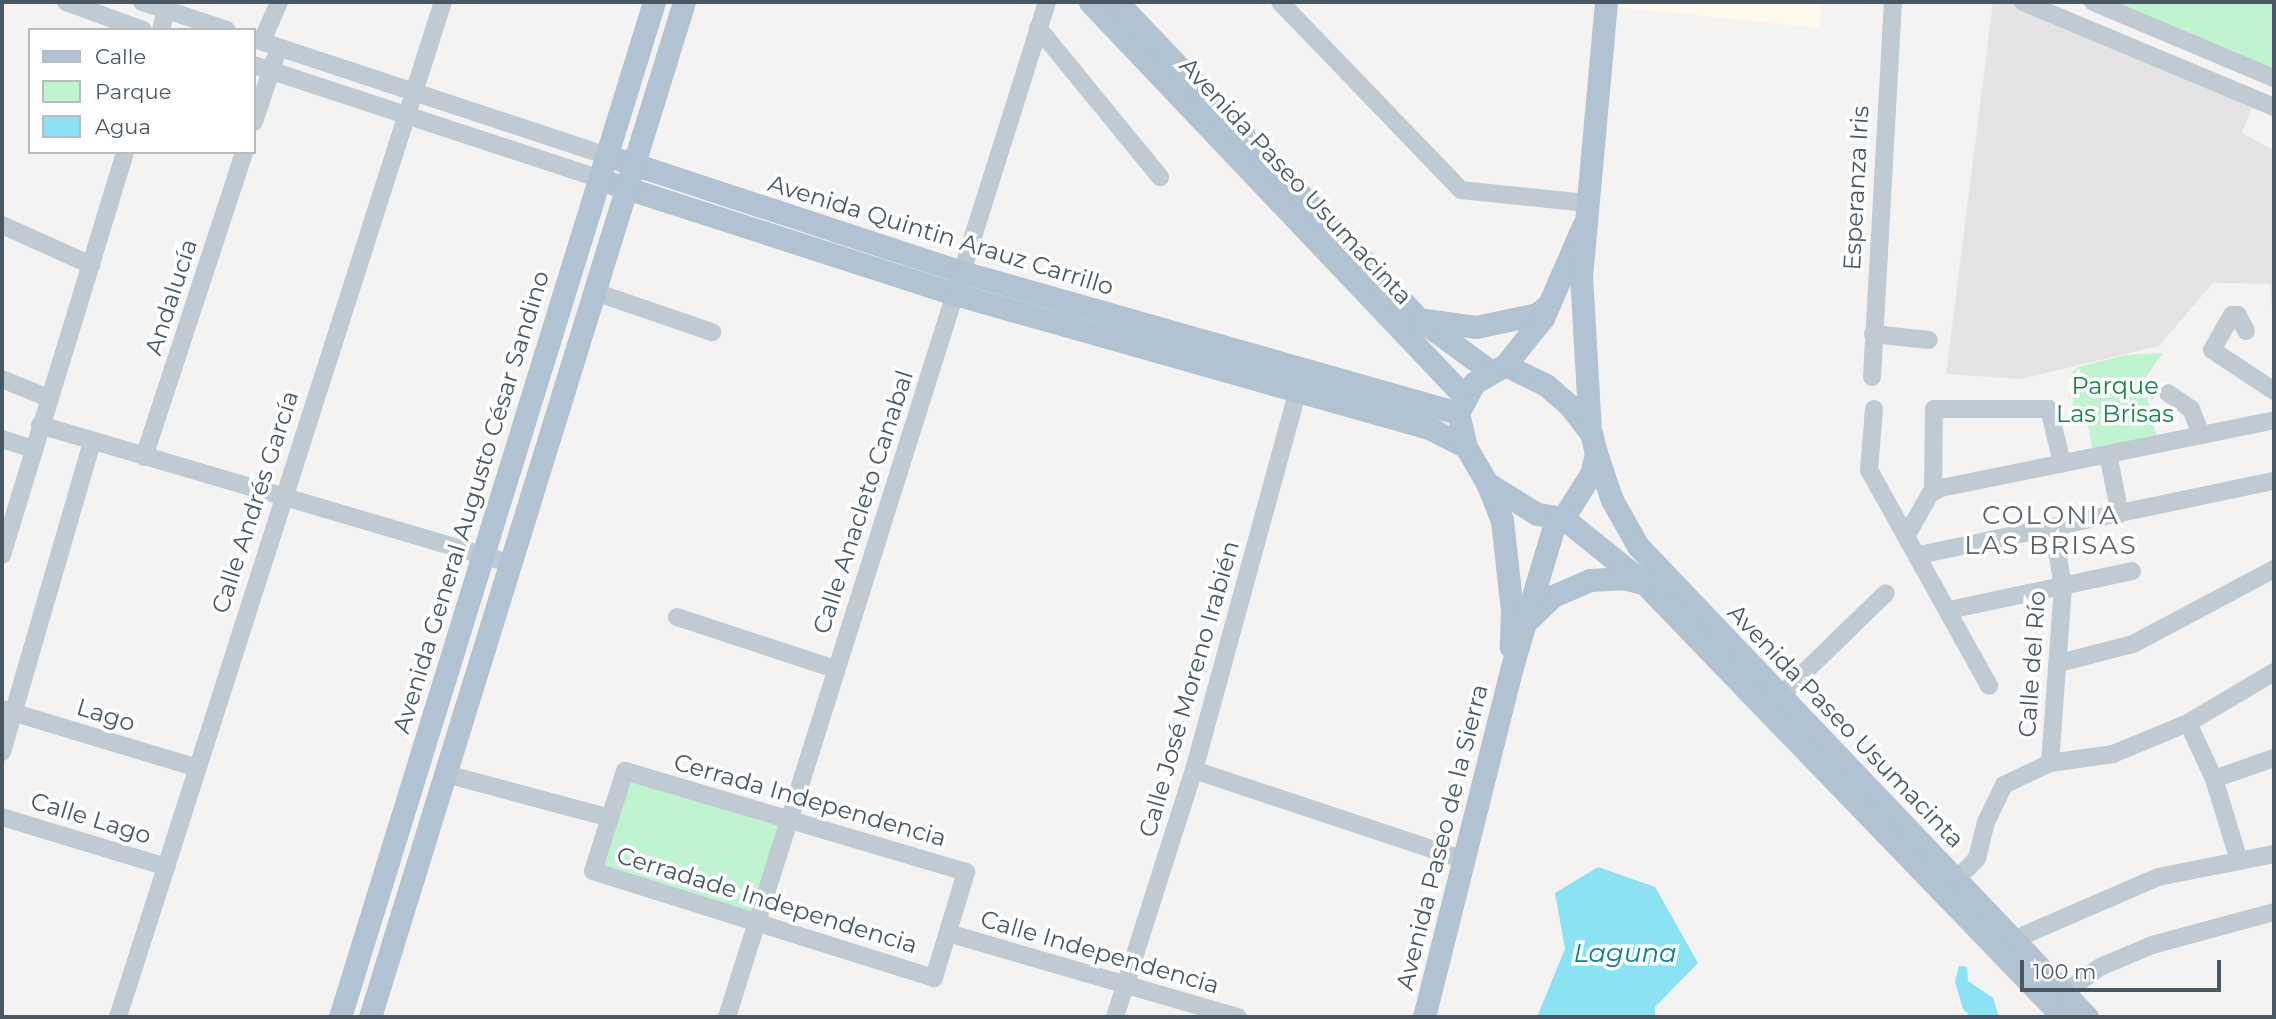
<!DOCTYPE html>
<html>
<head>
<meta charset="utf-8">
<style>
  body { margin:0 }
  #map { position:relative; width:2276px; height:1019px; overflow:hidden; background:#f5f2f2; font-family:Montserrat,sans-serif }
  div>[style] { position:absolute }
  .commercial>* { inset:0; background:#fef8ed }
  .education>* { inset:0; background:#e6e3e4 }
  .green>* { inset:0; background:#c0f4d1 }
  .water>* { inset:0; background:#8ae2f3 }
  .minor>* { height:18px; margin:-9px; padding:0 9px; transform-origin:9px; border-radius:9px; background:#c0cad3 }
  .major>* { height:23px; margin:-11.5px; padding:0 11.5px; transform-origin:11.5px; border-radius:11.5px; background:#b1c3d2 }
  span { translate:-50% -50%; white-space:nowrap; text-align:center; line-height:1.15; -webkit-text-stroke:7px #fff; paint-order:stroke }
  .street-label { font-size:24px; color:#485762 }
  .park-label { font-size:24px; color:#108646 }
  .neighbourhood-label { font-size:26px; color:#5e6368; letter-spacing:2px }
  .water-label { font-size:26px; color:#04819a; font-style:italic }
  .frame { position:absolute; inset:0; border:4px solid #485762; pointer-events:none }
  .legend { position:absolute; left:28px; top:28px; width:228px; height:126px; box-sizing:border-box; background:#fff; border:2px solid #b6bcc0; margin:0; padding:9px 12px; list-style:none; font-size:21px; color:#485762 }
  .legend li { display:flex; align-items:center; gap:14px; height:35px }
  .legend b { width:35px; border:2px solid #b6bcc0 }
  .scale { position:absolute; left:2020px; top:960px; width:201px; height:32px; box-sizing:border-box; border:4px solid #485762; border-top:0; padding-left:9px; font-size:21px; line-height:24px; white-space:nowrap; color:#485762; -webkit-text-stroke:5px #fff; paint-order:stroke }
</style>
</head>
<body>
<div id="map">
  <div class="commercial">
    <div style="clip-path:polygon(1606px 2px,1822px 2px,1819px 28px,1606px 6px)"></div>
  </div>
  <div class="education">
    <div style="clip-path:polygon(1993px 2px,2023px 2px,2255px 99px,2242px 133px,2274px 150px,2274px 333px,2270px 284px,2213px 283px,2159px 346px,2020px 379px,1946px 374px)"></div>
  </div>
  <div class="green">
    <div style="clip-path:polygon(2093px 2px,2274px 2px,2274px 78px)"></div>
    <div style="clip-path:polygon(2163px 353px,2143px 381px,2158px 443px,2094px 456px,2086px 415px,2073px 406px,2070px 374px,2078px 367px,2125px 355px)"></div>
    <div style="clip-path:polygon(625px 771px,791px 823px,758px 920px,593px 871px)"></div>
  </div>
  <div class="water">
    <div style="clip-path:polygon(1598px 867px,1655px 887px,1698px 963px,1655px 1007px,1655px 1017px,1537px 1017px,1565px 949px,1555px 893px)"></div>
    <div style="clip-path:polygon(1959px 966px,1967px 967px,1968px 981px,1993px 998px,1999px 1017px,1971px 1017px,1963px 1009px,1955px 982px)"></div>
  </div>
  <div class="minor">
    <div style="left:66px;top:2px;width:82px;rotate:20deg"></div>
    <div style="left:142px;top:2px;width:89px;rotate:18.2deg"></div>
    <div style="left:1280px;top:2px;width:261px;rotate:46.1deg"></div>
    <div style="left:1461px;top:190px;width:126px;rotate:5.9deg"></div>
    <div style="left:2023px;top:2px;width:272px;rotate:22.7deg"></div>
    <div style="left:2093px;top:2px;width:196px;rotate:22.8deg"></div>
    <div style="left:1038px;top:28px;width:193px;rotate:50.7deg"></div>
    <div style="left:161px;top:30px;width:29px;rotate:-76deg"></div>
    <div style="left:254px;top:39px;width:370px;rotate:18.3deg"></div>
    <div style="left:262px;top:41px;width:43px;rotate:-66.4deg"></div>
    <div style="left:254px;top:65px;width:361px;rotate:18.2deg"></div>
    <div style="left:254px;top:122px;width:66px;rotate:-71.6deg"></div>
    <div style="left:2px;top:225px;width:98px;rotate:24.2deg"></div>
    <div style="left:595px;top:292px;width:124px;rotate:18.9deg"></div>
    <div style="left:2246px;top:331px;width:18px;rotate:-117deg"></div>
    <div style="left:2238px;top:315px;width:6px;rotate:180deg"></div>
    <div style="left:2232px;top:315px;width:40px;rotate:119.7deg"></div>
    <div style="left:2212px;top:350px;width:74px;rotate:33.5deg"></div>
    <div style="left:1873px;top:334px;width:56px;rotate:6.1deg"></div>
    <div style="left:1872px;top:377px;width:376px;rotate:-86.8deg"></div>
    <div style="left:2px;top:379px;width:50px;rotate:22.4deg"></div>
    <div style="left:2168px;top:393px;width:28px;rotate:35deg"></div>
    <div style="left:2191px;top:409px;width:28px;rotate:69deg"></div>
    <div style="left:1874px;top:409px;width:61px;rotate:94.7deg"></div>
    <div style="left:1869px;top:470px;width:247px;rotate:60.9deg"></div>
    <div style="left:40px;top:425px;width:491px;rotate:16.4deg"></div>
    <div style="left:2px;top:439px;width:33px;rotate:18deg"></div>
    <div style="left:2108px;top:454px;width:61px;rotate:78.7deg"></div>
    <div style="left:144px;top:457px;width:321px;rotate:-71.8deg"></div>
    <div style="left:1933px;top:491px;width:82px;rotate:-89.3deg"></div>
    <div style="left:1934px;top:409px;width:115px"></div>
    <div style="left:2049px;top:409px;width:56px;rotate:76.5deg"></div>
    <div style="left:1908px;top:533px;width:45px;rotate:-60.6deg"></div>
    <div style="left:1930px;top:494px;width:13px;rotate:-29deg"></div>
    <div style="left:1941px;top:488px;width:340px;rotate:-11.5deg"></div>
    <div style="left:2px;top:555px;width:421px;rotate:-73deg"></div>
    <div style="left:1919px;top:555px;width:363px;rotate:-11.8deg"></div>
    <div style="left:1949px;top:610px;width:187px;rotate:-12deg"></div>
    <div style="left:677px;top:617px;width:166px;rotate:18.2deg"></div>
    <div style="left:2059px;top:663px;width:76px;rotate:-14.4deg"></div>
    <div style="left:2133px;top:644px;width:160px;rotate:-28deg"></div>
    <div style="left:1781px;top:695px;width:146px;rotate:-44.2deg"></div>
    <div style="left:2px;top:709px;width:204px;rotate:16.8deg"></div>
    <div style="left:2188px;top:723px;width:62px;rotate:65.1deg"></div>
    <div style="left:2214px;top:779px;width:86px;rotate:73deg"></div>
    <div style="left:2px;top:752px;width:323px;rotate:-73.8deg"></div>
    <div style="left:2050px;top:763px;width:177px;rotate:-85.8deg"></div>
    <div style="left:2063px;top:586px;width:59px;rotate:-99.8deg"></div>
    <div style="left:1194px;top:770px;width:286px;rotate:18.4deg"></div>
    <div style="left:625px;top:771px;width:356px;rotate:16.5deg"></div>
    <div style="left:966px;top:872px;width:111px;rotate:106.8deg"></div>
    <div style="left:934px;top:978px;width:357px;rotate:-162.6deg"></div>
    <div style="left:593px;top:871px;width:105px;rotate:-72.3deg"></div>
    <div style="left:446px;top:774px;width:170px;rotate:15deg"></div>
    <div style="left:2214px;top:779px;width:64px;rotate:-19.3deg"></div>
    <div style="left:2px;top:817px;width:172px;rotate:16.9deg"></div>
    <div style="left:1957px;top:879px;width:29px;rotate:-46deg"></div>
    <div style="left:1977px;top:858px;width:37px;rotate:-76deg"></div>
    <div style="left:1986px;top:822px;width:41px;rotate:-64.1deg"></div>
    <div style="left:2004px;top:785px;width:51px;rotate:-25.6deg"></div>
    <div style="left:2050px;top:763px;width:64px;rotate:-8.1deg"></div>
    <div style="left:2113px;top:754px;width:81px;rotate:-22.5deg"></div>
    <div style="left:2188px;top:723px;width:100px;rotate:-30.7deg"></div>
    <div style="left:948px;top:933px;width:302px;rotate:16.2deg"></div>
    <div style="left:2015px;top:939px;width:156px;rotate:-23.4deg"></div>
    <div style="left:2158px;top:877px;width:118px;rotate:-11.2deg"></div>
    <div style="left:2064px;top:993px;width:44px;rotate:-35.8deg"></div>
    <div style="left:2100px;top:967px;width:56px;rotate:-22.9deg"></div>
    <div style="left:2152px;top:945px;width:126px;rotate:-15.1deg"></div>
    <div style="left:118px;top:1017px;width:1066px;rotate:-72.25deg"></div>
    <div style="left:727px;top:1017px;width:1064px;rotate:-72.5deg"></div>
    <div style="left:1115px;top:1017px;width:259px;rotate:-72.3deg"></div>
    <div style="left:1194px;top:770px;width:405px;rotate:-74.7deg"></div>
  </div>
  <div class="major">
    <div style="left:1090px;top:2px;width:543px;rotate:46.49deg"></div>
    <div style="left:1117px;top:2px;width:438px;rotate:46.4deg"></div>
    <div style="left:1419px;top:319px;width:88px;rotate:36.2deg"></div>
    <div style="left:621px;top:160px;width:359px;rotate:18.2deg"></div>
    <div style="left:962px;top:272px;width:516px;rotate:15.87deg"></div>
    <div style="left:614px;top:184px;width:358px;rotate:17.9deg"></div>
    <div style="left:955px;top:294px;width:495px;rotate:15.8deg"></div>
    <div style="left:1431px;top:429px;width:39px;rotate:27deg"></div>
    <div style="left:1425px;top:320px;width:51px;rotate:7.8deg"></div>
    <div style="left:1476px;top:327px;width:62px;rotate:-12deg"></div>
    <div style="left:1537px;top:314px;width:16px;rotate:-40deg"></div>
    <div style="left:1505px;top:365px;width:46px;rotate:26deg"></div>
    <div style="left:1546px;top:385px;width:30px;rotate:41deg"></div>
    <div style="left:1569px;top:405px;width:36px;rotate:52deg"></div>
    <div style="left:1591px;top:433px;width:21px;rotate:76deg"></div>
    <div style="left:1596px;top:453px;width:22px;rotate:103deg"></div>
    <div style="left:1591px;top:474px;width:52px;rotate:122.5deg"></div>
    <div style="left:1563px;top:518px;width:26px;rotate:-171deg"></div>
    <div style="left:1537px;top:514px;width:59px;rotate:-148.2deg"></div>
    <div style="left:1487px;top:483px;width:42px;rotate:-120.3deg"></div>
    <div style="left:1466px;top:447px;width:35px;rotate:-103deg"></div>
    <div style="left:1458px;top:413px;width:34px;rotate:-62deg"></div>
    <div style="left:1474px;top:383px;width:36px;rotate:-30deg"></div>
    <div style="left:1505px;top:365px;width:60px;rotate:-51deg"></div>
    <div style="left:1543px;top:318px;width:100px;rotate:-66.5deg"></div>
    <div style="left:1590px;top:431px;width:154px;rotate:-93.3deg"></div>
    <div style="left:1581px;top:277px;width:276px;rotate:-84.8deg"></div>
    <div style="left:1596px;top:453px;width:50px;rotate:71.2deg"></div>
    <div style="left:1612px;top:500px;width:53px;rotate:60.5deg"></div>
    <div style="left:1638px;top:546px;width:651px;rotate:46.37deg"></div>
    <div style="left:1487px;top:483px;width:40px;rotate:68deg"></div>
    <div style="left:1502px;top:520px;width:91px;rotate:83.7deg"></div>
    <div style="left:1512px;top:610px;width:37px;rotate:92deg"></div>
    <div style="left:1563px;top:518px;width:105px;rotate:38.8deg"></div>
    <div style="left:1645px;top:584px;width:602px;rotate:46.01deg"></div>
    <div style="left:1528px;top:620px;width:35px;rotate:-44deg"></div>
    <div style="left:1553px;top:596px;width:40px;rotate:-23.4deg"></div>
    <div style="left:1590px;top:580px;width:33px;rotate:-3deg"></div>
    <div style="left:1623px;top:578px;width:21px;rotate:14deg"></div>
    <div style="left:340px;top:1017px;width:1062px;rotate:-72.81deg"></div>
    <div style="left:370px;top:1017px;width:1062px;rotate:-72.81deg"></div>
    <div style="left:1424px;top:1017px;width:358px;rotate:-75.9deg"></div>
    <div style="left:1511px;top:670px;width:158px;rotate:-73.4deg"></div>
  </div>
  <div class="street-label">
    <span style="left:1296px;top:181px;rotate:47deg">Avenida Paseo Usumacinta</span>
    <span style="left:1856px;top:188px;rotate:-87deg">Esperanza Iris</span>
    <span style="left:941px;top:235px;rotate:17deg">Avenida Quintin Arauz Carrillo</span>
    <span style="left:171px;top:297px;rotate:-72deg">Andalucía</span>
    <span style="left:255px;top:502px;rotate:-72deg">Calle Andrés García</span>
    <span style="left:471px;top:502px;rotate:-73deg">Avenida General Augusto César Sandino</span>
    <span style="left:863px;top:502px;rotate:-72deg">Calle Anacleto Canabal</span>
    <span style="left:2032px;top:664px;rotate:-86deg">Calle del Río</span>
    <span style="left:1189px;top:689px;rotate:-74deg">Calle José Moreno Irabién</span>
    <span style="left:106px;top:715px;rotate:17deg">Lago</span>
    <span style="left:1846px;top:726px;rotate:46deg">Avenida Paseo Usumacinta</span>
    <span style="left:810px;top:800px;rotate:16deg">Cerrada Independencia</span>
    <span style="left:91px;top:818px;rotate:17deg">Calle Lago</span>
    <span style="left:1442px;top:837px;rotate:-76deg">Avenida Paseo de la Sierra</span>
    <span style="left:767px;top:900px;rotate:17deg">Cerradade Independencia</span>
    <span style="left:1100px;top:952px;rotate:16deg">Calle Independencia</span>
  </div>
  <div class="park-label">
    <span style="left:2115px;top:400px">Parque<br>Las Brisas</span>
  </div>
  <div class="neighbourhood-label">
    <span style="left:2051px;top:531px">COLONIA<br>LAS BRISAS</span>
  </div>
  <div class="water-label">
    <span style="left:1625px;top:954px">Laguna</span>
  </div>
  <div class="frame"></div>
  <ul class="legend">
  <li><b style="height:9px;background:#b1c3d2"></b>Calle</li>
  <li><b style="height:19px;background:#c0f4d1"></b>Parque</li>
  <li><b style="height:19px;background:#8ae2f3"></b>Agua</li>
  </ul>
  <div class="scale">100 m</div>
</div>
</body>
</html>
